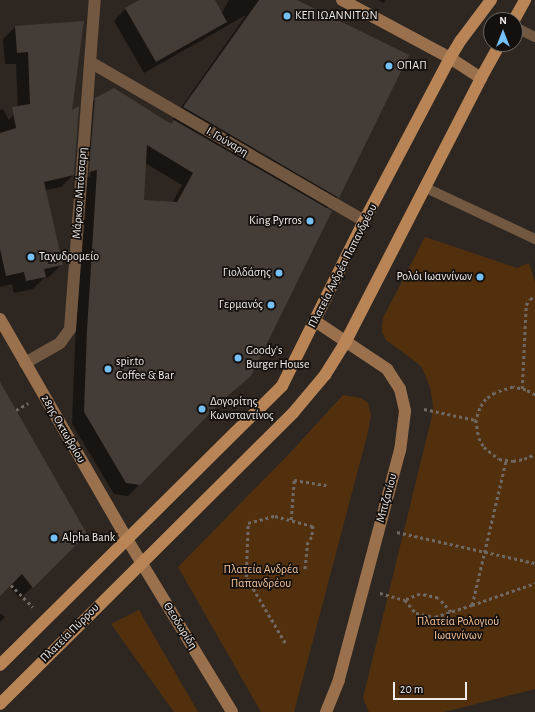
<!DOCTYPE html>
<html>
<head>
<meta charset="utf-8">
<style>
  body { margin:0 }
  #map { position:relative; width:535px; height:712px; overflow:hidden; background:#2e2721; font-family:"Alegreya Sans",sans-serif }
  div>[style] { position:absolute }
  .green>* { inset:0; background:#53300d }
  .shadow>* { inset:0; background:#0007 }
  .building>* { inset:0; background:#443c36 }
  .path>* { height:2.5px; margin-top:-1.25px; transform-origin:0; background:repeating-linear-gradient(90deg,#6f6863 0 3px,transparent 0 6px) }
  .lane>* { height:10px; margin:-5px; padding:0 5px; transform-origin:5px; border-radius:5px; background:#725741 }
  .street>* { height:12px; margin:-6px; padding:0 6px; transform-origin:6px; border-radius:6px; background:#725741 }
  .secondary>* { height:12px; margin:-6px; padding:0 6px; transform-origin:6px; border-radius:6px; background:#9b714d }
  .primary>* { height:12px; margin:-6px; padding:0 6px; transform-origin:6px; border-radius:6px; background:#ba8556 }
  .dots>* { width:11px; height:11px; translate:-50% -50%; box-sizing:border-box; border:2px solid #14100e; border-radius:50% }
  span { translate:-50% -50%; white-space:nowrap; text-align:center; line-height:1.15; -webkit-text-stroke:3.5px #14100e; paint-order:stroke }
  .poi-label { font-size:12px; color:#f0ebe8 }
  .left { translate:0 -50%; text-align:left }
  .right { translate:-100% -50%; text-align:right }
  .street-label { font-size:12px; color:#f0ebe8 }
  .park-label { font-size:12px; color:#f6c297 }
  .north { position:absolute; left:483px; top:12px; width:40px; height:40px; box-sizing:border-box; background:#14100e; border:1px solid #6c6865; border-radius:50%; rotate:0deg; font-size:11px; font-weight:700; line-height:16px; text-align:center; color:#f0ebe8 }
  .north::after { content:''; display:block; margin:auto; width:14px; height:18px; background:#75c0f6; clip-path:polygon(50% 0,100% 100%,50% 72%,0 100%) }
  .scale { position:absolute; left:393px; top:682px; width:74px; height:18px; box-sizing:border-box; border:2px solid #f0ebe8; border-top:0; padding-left:5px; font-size:12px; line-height:14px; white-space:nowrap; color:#f0ebe8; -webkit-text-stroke:3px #14100e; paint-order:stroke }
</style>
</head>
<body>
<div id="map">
  <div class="green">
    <div style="clip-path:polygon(425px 237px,517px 268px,529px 263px,535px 282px,535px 689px,444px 712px,369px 712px,363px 698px,432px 416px,433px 405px,430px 387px,422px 368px,416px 362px,386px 340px,382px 332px,382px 326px,383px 318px)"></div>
    <div style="clip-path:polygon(343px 395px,361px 398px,368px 403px,371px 415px,368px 432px,294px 712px,261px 712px,178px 567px,290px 453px)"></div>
    <div style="clip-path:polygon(139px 610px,198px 712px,174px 712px,111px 624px)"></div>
  </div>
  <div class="shadow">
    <div style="clip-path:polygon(evenodd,141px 0,213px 0,221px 14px,229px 0,295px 0,338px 197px,326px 209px,250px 375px,212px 411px,128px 496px,114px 494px,72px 424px,75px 343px,86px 181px,84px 111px,96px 99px,171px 125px,175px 121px,173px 119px,246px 15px,144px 73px,114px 21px,125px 9px,141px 0,94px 103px,96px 103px,90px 177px,88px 176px,94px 103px,141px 0,145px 163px,182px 185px,172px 203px,143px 201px,145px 163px)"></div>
    <div style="clip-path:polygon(378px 0,386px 0,384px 3px)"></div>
    <div style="clip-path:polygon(15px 27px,71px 112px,73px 175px,61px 187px,45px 190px,62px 264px,49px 277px,44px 278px,33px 289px,14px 293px,12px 284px,0 287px,0 110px,3px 109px,9px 120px,18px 110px,16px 64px,5px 64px,3px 39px)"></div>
    <div style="clip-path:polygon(0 385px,85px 534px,20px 599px,9px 586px,0 594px)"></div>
    <div style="clip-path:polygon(0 613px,5px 617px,0 622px)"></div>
  </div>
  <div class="building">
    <div style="clip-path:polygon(139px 0,215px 0,227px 22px,156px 62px,125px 8px)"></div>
    <div style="clip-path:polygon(259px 0,297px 0,409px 55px,339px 198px,183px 107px)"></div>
    <div style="clip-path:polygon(84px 21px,72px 110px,79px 106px,74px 175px,44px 182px,63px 265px,44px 269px,46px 277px,26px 281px,24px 272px,6px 276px,0 249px,0 133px,16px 128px,12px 107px,30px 104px,28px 52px,17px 53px,15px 26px)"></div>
    <div style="clip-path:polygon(evenodd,114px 88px,171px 124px,174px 120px,332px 211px,251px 376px,223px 400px,140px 485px,126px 483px,84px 412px,87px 330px,97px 170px,89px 172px,95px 98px,114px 88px,147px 145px,193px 173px,177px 202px,144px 200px,147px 145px)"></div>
    <div style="clip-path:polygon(0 382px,87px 534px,33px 588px,22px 574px,0 596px)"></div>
  </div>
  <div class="path">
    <div style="left:522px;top:389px;width:84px;rotate:-87.3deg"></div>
    <div style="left:526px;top:305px;width:7px;rotate:-56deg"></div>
    <div style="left:530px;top:299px;width:6px;rotate:-31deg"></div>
    <div style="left:535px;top:395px;width:10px;rotate:-151deg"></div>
    <div style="left:526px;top:390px;width:13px;rotate:-167deg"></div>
    <div style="left:513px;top:387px;width:19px;rotate:162deg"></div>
    <div style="left:495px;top:393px;width:11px;rotate:146deg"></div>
    <div style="left:486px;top:399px;width:11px;rotate:124deg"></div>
    <div style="left:480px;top:408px;width:13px;rotate:108deg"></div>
    <div style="left:476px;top:420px;width:18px;rotate:81deg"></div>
    <div style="left:479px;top:438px;width:10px;rotate:61deg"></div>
    <div style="left:484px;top:447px;width:19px;rotate:39deg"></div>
    <div style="left:499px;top:459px;width:14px;rotate:8deg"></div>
    <div style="left:513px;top:461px;width:11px;rotate:-10deg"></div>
    <div style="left:524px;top:459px;width:12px;rotate:-24deg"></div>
    <div style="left:424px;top:409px;width:53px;rotate:11.9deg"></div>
    <div style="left:16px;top:410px;width:14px;rotate:-30deg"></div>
    <div style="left:291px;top:520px;width:40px;rotate:-85.7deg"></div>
    <div style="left:294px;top:480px;width:33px;rotate:9deg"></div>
    <div style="left:397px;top:532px;width:141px;rotate:12.7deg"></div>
    <div style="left:11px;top:585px;width:31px;rotate:45deg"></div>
    <div style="left:380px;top:593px;width:26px;rotate:16deg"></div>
    <div style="left:472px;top:605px;width:149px;rotate:-76.8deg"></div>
    <div style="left:451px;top:612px;width:19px;rotate:-133deg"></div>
    <div style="left:438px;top:598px;width:18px;rotate:-167deg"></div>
    <div style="left:420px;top:594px;width:16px;rotate:158deg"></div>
    <div style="left:405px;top:600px;width:17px;rotate:50deg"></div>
    <div style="left:416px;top:613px;width:19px;rotate:12deg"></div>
    <div style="left:435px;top:617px;width:39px;rotate:-18deg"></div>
    <div style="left:472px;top:605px;width:67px;rotate:-19.2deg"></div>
    <div style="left:285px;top:643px;width:77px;rotate:-120.6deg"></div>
    <div style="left:246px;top:577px;width:54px;rotate:-87.9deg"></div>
    <div style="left:248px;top:523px;width:28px;rotate:-15deg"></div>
    <div style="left:275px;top:516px;width:39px;rotate:15deg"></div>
    <div style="left:313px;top:526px;width:11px;rotate:95deg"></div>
    <div style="left:312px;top:537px;width:6px;rotate:129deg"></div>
    <div style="left:308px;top:542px;width:28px;rotate:96deg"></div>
  </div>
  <div class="lane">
    <div style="left:515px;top:27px;width:22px;rotate:27deg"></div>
    <div style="left:424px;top:187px;width:123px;rotate:25.1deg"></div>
  </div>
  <div class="street">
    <div style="left:90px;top:62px;width:317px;rotate:30.1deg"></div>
    <div style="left:25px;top:363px;width:40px;rotate:-29.7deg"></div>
    <div style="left:60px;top:343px;width:17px;rotate:-54deg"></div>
    <div style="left:70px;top:329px;width:330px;rotate:-85.7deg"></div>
  </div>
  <div class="secondary">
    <div style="left:342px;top:0;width:123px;rotate:28.2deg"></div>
    <div style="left:450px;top:58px;width:37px;rotate:33deg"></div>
    <div style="left:0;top:319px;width:254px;rotate:60deg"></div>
    <div style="left:127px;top:539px;width:202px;rotate:58.7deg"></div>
    <div style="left:315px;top:321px;width:87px;rotate:33.7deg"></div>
    <div style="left:387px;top:369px;width:24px;rotate:57deg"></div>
    <div style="left:400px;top:389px;width:23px;rotate:77deg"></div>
    <div style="left:405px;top:411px;width:39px;rotate:97deg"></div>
    <div style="left:400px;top:450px;width:238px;rotate:104.9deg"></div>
    <div style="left:339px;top:680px;width:35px;rotate:112deg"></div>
  </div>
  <div class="primary">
    <div style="left:514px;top:20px;width:23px;rotate:-61deg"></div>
    <div style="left:0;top:665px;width:397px;rotate:-44.7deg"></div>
    <div style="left:282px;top:386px;width:184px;rotate:-63.6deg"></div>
    <div style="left:364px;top:221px;width:184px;rotate:-62.2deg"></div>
    <div style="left:450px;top:58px;width:21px;rotate:-59deg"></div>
    <div style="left:461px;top:40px;width:50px;rotate:-53.1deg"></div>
    <div style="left:0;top:704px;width:413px;rotate:-44.8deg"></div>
    <div style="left:293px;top:413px;width:50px;rotate:-49.9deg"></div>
    <div style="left:325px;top:375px;width:40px;rotate:-58deg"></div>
    <div style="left:346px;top:341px;width:296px;rotate:-62.8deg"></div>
    <div style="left:481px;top:78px;width:39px;rotate:-61deg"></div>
  </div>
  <div class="dots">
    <div style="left:287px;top:16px;background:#75c0f6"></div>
    <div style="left:389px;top:66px;background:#75c0f6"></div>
    <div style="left:310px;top:221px;background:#75c0f6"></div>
    <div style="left:31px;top:257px;background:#75c0f6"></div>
    <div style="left:279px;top:273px;background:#75c0f6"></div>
    <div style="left:480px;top:277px;background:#75c0f6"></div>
    <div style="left:271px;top:305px;background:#75c0f6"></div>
    <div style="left:238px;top:358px;background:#75c0f6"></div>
    <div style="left:108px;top:369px;background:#75c0f6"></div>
    <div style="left:202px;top:409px;background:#75c0f6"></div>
    <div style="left:54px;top:538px;background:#75c0f6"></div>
  </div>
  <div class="poi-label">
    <span class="left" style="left:295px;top:16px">ΚΕΠ ΙΩΑΝΝΙΤΩΝ</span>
    <span class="left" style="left:397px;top:66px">ΟΠΑΠ</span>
    <span class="right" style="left:302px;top:221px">King Pyrros</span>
    <span class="left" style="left:39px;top:257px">Ταχυδρομείο</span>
    <span class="right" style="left:271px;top:273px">Γιολδάσης</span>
    <span class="right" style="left:472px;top:277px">Ρολόι Ιωαννίνων</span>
    <span class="right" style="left:263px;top:305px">Γερμανός</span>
    <span class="left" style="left:246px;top:358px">Goody's<br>Burger House</span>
    <span class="left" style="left:116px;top:369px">spir.to<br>Coffee &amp; Bar</span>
    <span class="left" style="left:210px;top:409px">Δογορίτης<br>Κωνσταντίνος</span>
    <span class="left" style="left:62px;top:538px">Alpha Bank</span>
  </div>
  <div class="street-label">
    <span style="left:227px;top:142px;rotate:30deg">Ι. Γούναρη</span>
    <span style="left:80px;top:193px;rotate:-86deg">Μάρκου Μπότσαρη</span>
    <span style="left:343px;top:266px;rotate:-63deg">Πλατεία Ανδρέα Παπανδρέου</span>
    <span style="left:63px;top:429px;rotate:60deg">28ης Οκτωβρίου</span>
    <span style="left:387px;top:498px;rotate:-75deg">Μπιζανίου</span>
    <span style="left:180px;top:626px;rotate:58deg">Θεοδωρίδη</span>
    <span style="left:70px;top:633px;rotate:-45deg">Πλατεία Πύρρου</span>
  </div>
  <div class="park-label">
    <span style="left:261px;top:577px">Πλατεία Ανδρέα<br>Παπανδρέου</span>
    <span style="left:458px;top:629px">Πλατεία Ρολογιού<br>Ιωαννίνων</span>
  </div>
  <div class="north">N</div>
  <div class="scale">20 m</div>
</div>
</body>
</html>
